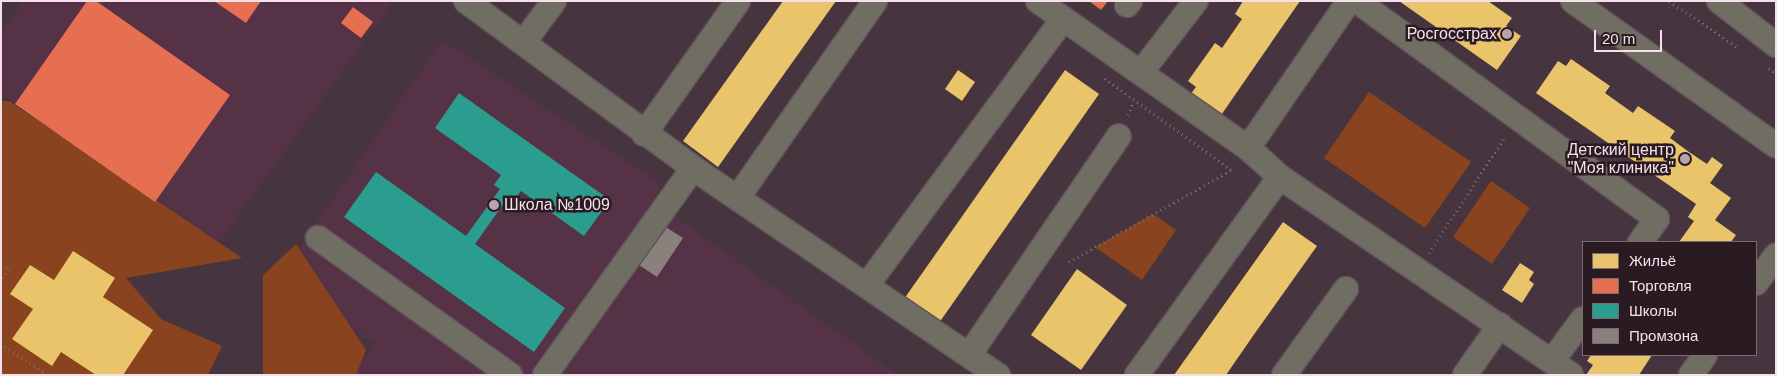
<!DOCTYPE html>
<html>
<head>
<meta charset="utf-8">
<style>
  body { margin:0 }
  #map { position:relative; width:1777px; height:376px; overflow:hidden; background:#46353e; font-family:Helvetica,sans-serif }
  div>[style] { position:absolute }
  .built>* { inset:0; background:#563246 }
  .green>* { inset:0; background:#89431e }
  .homes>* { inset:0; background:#e9c46a }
  .shops>* { inset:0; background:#e76f51 }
  .schools>* { inset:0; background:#2a9d8f }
  .industry>* { inset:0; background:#8a817c }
  .path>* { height:3px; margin-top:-1.5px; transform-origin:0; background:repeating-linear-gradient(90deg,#766f6b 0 1px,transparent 0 5px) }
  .roads { filter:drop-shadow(1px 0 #60525a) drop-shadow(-1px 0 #60525a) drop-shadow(0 1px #60525a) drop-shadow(0 -1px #60525a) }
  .minor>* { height:24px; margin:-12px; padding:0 12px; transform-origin:12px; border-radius:12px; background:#706d63 }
  .dots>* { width:14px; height:14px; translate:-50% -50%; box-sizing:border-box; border:2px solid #2a1b23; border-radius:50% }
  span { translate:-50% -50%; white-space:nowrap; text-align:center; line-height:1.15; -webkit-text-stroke:5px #2a1b23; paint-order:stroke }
  .poi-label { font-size:16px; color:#f6e0eb }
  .right { translate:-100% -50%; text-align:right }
  .left { translate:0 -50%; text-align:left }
  .frame { position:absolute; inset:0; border:2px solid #f6e0eb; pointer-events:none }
  .legend { position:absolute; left:1582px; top:241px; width:175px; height:115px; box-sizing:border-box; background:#2a1b23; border:1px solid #7c6a73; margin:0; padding:6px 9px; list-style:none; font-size:15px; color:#f6e0eb }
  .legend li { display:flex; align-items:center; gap:10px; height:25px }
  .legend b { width:25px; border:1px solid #7c6a73 }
  .scale { position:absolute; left:1594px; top:30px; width:68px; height:22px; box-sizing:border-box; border:2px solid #f6e0eb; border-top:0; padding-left:6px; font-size:15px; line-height:18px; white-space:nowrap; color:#f6e0eb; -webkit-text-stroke:4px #2a1b23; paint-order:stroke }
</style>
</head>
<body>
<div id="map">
  <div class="built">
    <div style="clip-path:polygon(24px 1px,389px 1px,392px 3px,215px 248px,1px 93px,1px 33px)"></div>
    <div style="clip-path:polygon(442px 40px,661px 183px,653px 201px,898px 375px,352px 375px,374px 344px,280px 276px)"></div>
  </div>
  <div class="green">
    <div style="clip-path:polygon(1369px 92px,1471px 162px,1425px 228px,1324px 158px)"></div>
    <div style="clip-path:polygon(1px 101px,9px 101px,242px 258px,126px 278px,161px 319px,222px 346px,208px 375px,1px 375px)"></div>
    <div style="clip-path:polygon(1491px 181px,1530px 208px,1492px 264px,1453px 237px)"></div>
    <div style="clip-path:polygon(1153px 214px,1176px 230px,1142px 280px,1095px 247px)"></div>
    <div style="clip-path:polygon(296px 244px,366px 350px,356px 375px,263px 375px,263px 275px)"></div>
  </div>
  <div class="homes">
    <div style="clip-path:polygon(783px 1px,836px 1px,718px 167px,683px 141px)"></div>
    <div style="clip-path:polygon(1243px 1px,1300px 1px,1217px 121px,1187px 99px,1196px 87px,1188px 81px,1215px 43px,1222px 48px,1242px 19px,1235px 14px)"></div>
    <div style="clip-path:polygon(1399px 1px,1488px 1px,1512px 18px,1506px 26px,1521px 36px,1497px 70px)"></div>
    <div style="clip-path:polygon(1571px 59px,1610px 86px,1605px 93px,1633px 113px,1638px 106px,1675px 131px,1670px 138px,1689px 152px,1707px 164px,1712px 157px,1723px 165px,1710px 183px,1731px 198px,1715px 220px,1736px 235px,1731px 242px,1679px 242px,1694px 221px,1688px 217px,1696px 204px,1536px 93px,1558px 61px,1566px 66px)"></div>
    <div style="clip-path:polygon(958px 70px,975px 82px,962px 101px,945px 89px)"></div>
    <div style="clip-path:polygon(1065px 70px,1099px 94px,939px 323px,904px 299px)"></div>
    <div style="clip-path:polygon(1283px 222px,1317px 246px,1255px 333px,1226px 375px,1174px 375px)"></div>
    <div style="clip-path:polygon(73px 251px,115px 278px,103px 297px,153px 330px,123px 375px,96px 375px,61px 352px,52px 366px,12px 339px,33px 309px,10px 294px,30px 265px,54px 280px)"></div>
    <div style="clip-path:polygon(1520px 263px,1534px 272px,1529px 280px,1534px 284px,1522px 303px,1502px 290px)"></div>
    <div style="clip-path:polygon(1077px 269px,1127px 305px,1081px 370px,1031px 335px)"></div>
    <div style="clip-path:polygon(1591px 355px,1652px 355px,1639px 375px,1586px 375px,1593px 365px,1587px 361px)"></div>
  </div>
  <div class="shops">
    <div style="clip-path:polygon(87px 1px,96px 1px,230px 95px,155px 202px,15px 104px)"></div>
    <div style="clip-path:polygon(214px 1px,261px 1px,246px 23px)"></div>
    <div style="clip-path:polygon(1089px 1px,1108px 1px,1101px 10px)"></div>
    <div style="clip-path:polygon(353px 7px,373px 22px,361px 38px,341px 23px)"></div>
  </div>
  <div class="schools">
    <div style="clip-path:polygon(459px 93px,610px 200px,584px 236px,521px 191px,514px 200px,509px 196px,475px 244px,565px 308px,534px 352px,344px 217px,376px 172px,466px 236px,500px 189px,494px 185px,501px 175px,435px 128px)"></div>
  </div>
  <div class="industry">
    <div style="clip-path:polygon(664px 226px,683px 238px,657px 277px,639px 265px)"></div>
  </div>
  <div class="path">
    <div style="left:1669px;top:1px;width:84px;rotate:33.9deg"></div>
    <div style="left:1769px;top:68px;width:9px;rotate:36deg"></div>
    <div style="left:1128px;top:115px;width:14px;rotate:-69deg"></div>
    <div style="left:1429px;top:253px;width:139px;rotate:-56.8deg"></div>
    <div style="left:1069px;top:262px;width:186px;rotate:-29.6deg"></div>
    <div style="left:1231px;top:170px;width:160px;rotate:-143.9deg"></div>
    <div style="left:1px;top:264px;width:9px;rotate:32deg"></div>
    <div style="left:9px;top:269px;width:14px;rotate:124deg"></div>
    <div style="left:1px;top:343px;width:56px;rotate:34.8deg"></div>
  </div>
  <div class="roads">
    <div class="minor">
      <div style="left:466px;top:1px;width:282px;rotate:36.3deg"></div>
      <div style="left:693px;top:168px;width:369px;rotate:34.2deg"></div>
      <div style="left:1038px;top:1px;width:256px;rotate:35deg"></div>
      <div style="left:1248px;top:148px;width:43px;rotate:42.2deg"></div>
      <div style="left:1280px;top:177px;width:352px;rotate:34.2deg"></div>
      <div style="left:1357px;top:1px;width:371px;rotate:36deg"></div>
      <div style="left:1657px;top:219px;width:29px;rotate:126deg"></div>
      <div style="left:1573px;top:1px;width:249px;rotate:35.5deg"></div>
      <div style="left:1719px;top:1px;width:72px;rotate:37.7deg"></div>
      <div style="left:1127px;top:5px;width:5px;rotate:-53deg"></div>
      <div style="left:524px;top:42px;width:51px;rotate:-53.8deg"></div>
      <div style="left:1142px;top:71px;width:88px;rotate:-52.4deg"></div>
      <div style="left:644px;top:134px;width:163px;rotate:-54.7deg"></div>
      <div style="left:1248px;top:148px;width:178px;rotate:-55.5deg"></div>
      <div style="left:738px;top:197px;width:239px;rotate:-55deg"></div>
      <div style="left:318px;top:238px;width:236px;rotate:35.5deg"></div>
      <div style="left:1756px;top:283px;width:34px;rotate:-54deg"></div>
      <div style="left:867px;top:285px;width:330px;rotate:-53.6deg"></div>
      <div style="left:969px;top:355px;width:265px;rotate:-55.6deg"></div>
      <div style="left:1552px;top:361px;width:52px;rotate:-53.6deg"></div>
      <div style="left:545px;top:375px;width:254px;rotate:-54.4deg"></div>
      <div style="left:1137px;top:375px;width:244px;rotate:-54.2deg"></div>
      <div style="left:1284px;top:375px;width:106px;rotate:-54.2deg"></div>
      <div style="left:1465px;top:375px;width:61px;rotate:-55deg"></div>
      <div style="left:1691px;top:375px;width:24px;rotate:-55deg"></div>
    </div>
  </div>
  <div class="dots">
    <div style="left:1507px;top:34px;background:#b8a4ae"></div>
    <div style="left:1685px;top:159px;background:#b8a4ae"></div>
    <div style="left:494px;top:205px;background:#b8a4ae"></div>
  </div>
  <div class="poi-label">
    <span class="right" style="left:1497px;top:34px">Росгосстрах</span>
    <span class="right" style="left:1674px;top:159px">Детский центр<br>"Моя клиника"</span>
    <span class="left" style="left:504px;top:205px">Школа №1009</span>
  </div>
  <div class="frame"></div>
  <ul class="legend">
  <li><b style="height:14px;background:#e9c46a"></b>Жильё</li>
  <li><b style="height:14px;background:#e76f51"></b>Торговля</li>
  <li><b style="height:14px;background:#2a9d8f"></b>Школы</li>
  <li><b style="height:14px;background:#8a817c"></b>Промзона</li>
  </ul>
  <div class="scale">20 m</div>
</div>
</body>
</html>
